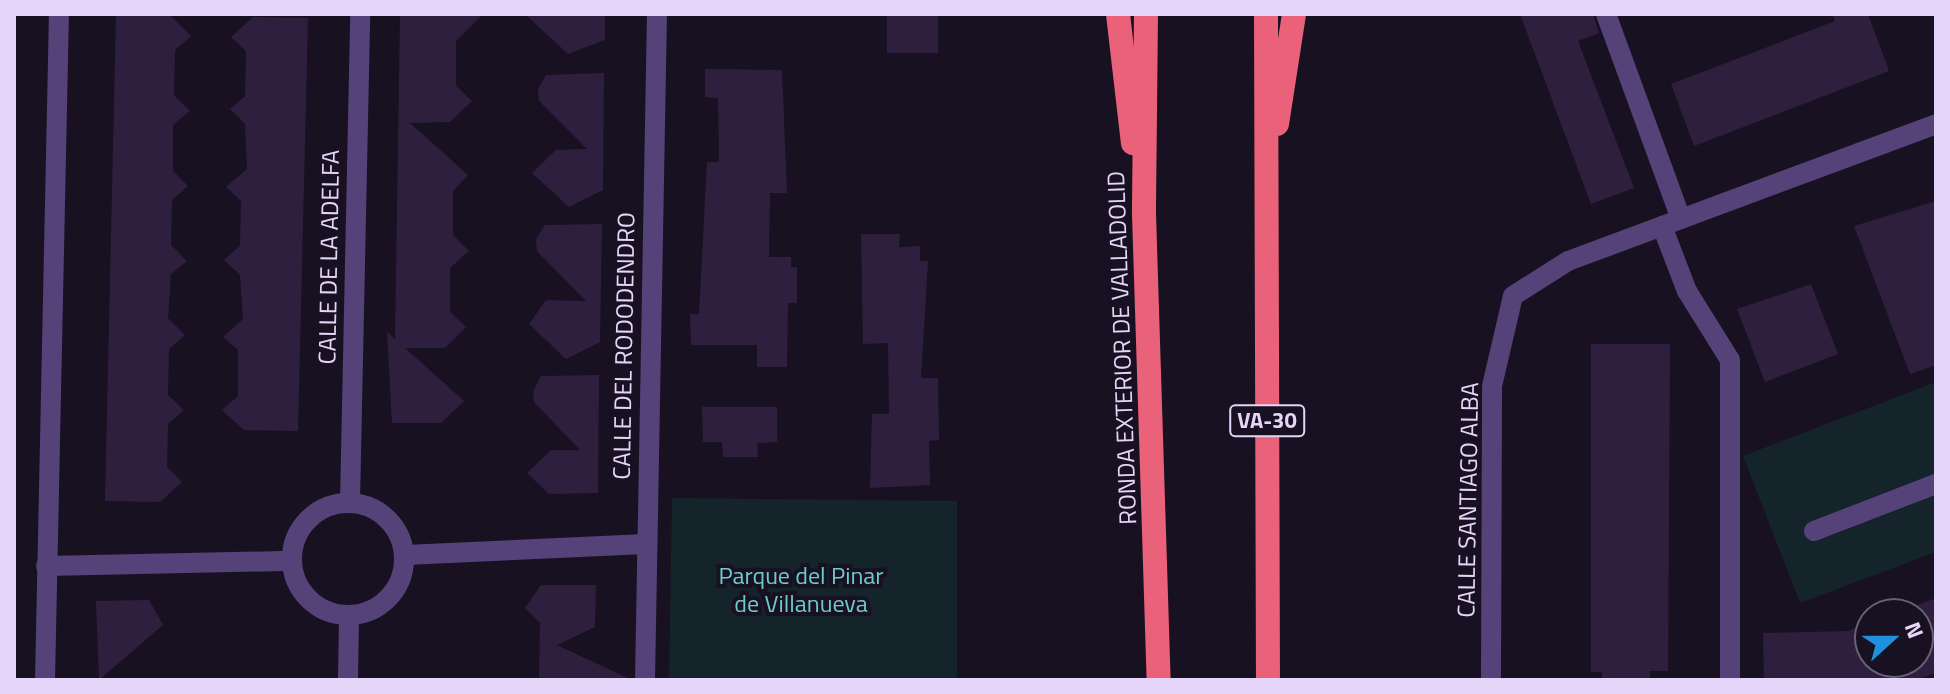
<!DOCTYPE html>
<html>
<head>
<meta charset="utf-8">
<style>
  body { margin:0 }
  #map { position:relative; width:1950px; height:694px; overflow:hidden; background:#181121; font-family:"Titillium Web",sans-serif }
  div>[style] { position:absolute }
  .green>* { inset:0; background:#15242a }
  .building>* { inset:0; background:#2f1f3f }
  .minor>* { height:20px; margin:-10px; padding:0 10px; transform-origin:10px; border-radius:10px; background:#554279 }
  .minor>.ring { margin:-10px; padding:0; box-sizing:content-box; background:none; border:20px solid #554279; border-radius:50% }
  .highway>* { height:24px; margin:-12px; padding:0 12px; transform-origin:12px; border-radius:12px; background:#e9627a }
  span { translate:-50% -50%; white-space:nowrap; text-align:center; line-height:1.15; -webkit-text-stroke:8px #181121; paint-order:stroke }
  .shield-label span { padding:2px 6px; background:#181121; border:2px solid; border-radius:6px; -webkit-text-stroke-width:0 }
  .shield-label { font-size:22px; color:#e5d6f9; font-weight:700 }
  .street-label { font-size:24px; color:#e5d6f9 }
  .park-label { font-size:24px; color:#6ccbcf }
  .frame { position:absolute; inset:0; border:16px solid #e5d6f9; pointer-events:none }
  .north { position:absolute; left:1854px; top:598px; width:80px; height:80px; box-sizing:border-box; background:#181121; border:2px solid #6a6077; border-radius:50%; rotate:69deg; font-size:22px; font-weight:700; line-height:32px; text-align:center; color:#e5d6f9 }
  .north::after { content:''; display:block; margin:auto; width:28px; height:36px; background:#1f91dc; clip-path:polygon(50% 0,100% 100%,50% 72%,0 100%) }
</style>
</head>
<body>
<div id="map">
  <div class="green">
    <div style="clip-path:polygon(1936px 382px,1936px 552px,1800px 603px,1743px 456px)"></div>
    <div style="clip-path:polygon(672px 498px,957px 501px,957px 680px,669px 680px)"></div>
  </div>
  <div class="building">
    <div style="clip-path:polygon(116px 14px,170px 15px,191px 36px,175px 50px,174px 95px,190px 111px,173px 125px,173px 171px,188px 186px,172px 200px,171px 245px,187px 261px,171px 274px,168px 318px,185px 335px,169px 349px,168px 395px,184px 410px,168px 424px,167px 467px,182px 482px,160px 502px,105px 501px)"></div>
    <div style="clip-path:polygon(400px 14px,483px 14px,456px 41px,456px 86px,472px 101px,450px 122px,410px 123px,468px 175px,453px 191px,453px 235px,469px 251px,450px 268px,450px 312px,466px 327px,445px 348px,405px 348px,464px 401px,441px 423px,392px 423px,387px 332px,395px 339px)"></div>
    <div style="clip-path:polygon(525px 14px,605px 14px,605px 40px,568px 54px)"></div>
    <div style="clip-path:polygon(1520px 14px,1593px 14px,1599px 33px,1578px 41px,1634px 188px,1591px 204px)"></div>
    <div style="clip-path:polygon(1832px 14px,1868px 14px,1889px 71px,1694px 146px,1671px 84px,1835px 21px)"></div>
    <div style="clip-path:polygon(887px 16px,938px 16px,938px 53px,887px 53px)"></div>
    <div style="clip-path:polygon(253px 17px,308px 18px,298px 431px,244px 430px,222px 410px,238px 396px,238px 350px,223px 337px,243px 319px,240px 275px,224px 260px,240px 246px,241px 201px,226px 187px,247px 169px,245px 124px,230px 109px,245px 96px,246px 51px,231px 37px)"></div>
    <div style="clip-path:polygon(705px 69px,782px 70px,787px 193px,770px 193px,769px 257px,791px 257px,791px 267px,797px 267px,797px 303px,788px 303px,787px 367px,757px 367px,757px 345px,691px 345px,690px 314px,699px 314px,707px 162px,719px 162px,718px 98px,705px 97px)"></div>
    <div style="clip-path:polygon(604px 73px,603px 190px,569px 207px,532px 173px,556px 150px,587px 149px,539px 101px,538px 89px,546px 75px)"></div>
    <div style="clip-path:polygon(1936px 201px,1936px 365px,1910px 374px,1854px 226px)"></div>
    <div style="clip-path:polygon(602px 224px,600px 342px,566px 359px,529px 324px,546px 300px,586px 301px,537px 251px,536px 239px,545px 225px)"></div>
    <div style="clip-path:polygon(861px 234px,900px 234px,899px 247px,920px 246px,920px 261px,928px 261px,921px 378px,938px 378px,939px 440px,929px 441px,930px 485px,870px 488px,872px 414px,889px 414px,888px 343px,863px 344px)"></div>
    <div style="clip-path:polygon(1811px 284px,1838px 354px,1765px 382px,1737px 309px)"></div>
    <div style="clip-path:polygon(1591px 344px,1670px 344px,1668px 671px,1650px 671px,1650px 680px,1602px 680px,1602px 672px,1591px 672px)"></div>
    <div style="clip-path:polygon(599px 375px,598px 493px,549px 494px,527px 473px,551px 450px,580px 450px,534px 402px,533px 391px,541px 376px)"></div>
    <div style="clip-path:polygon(702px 407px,777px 407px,777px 442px,757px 443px,758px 457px,723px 457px,722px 442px,703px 442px)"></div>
    <div style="clip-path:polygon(541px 585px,596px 585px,595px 627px,557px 645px,632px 680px,539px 680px,540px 623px,525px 608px)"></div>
    <div style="clip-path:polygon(1936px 598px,1936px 673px,1916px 680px,1764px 680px,1763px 633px,1848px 631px,1870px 623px,1870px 662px,1918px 662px,1918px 614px,1894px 614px)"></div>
    <div style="clip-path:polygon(149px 600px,163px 625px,99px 680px,96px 601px)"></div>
  </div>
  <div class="minor">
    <div style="left:1606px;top:14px;width:218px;rotate:69.9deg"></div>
    <div style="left:1662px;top:226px;width:70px;rotate:69deg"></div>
    <div style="left:1687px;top:291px;width:81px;rotate:58.1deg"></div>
    <div style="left:1730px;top:360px;width:320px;rotate:90deg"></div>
    <div style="left:350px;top:502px;width:488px;rotate:-88.8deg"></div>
    <div class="ring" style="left:292px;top:503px;width:92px;height:92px"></div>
    <div style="left:1814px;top:531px;width:131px;rotate:-21.1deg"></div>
    <div style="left:405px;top:555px;width:241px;rotate:-2.6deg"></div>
    <div style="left:46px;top:566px;width:246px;rotate:-1.2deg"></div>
    <div style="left:45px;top:680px;width:666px;rotate:-88.8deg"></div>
    <div style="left:348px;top:680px;width:65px;rotate:-89.1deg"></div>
    <div style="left:645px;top:680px;width:666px;rotate:-88.97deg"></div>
    <div style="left:1491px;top:680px;width:294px;rotate:-89.8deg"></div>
    <div style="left:1492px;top:386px;width:92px;rotate:-76.9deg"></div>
    <div style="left:1513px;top:296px;width:65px;rotate:-32.5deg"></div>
    <div style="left:1568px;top:261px;width:393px;rotate:-20.4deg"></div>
  </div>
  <div class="highway">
    <div style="left:1118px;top:14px;width:130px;rotate:83.4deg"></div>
    <div style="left:1146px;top:14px;width:200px;rotate:90.6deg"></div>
    <div style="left:1144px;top:214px;width:466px;rotate:88.2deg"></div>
    <div style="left:1266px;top:14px;width:666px;rotate:89.83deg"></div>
    <div style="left:1277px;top:124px;width:111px;rotate:-81.2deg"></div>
  </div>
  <div class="shield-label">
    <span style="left:1267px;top:421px">VA-30</span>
  </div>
  <div class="street-label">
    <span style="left:329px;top:257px;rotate:-89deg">CALLE DE LA ADELFA</span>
    <span style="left:624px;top:346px;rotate:-89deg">CALLE DEL RODODENDRO</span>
    <span style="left:1122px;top:348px;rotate:-92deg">RONDA EXTERIOR DE VALLADOLID</span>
    <span style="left:1468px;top:500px;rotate:-89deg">CALLE SANTIAGO ALBA</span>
  </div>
  <div class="park-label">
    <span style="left:801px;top:590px">Parque del Pinar<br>de Villanueva</span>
  </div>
  <div class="frame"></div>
  <div class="north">N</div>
</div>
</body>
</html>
